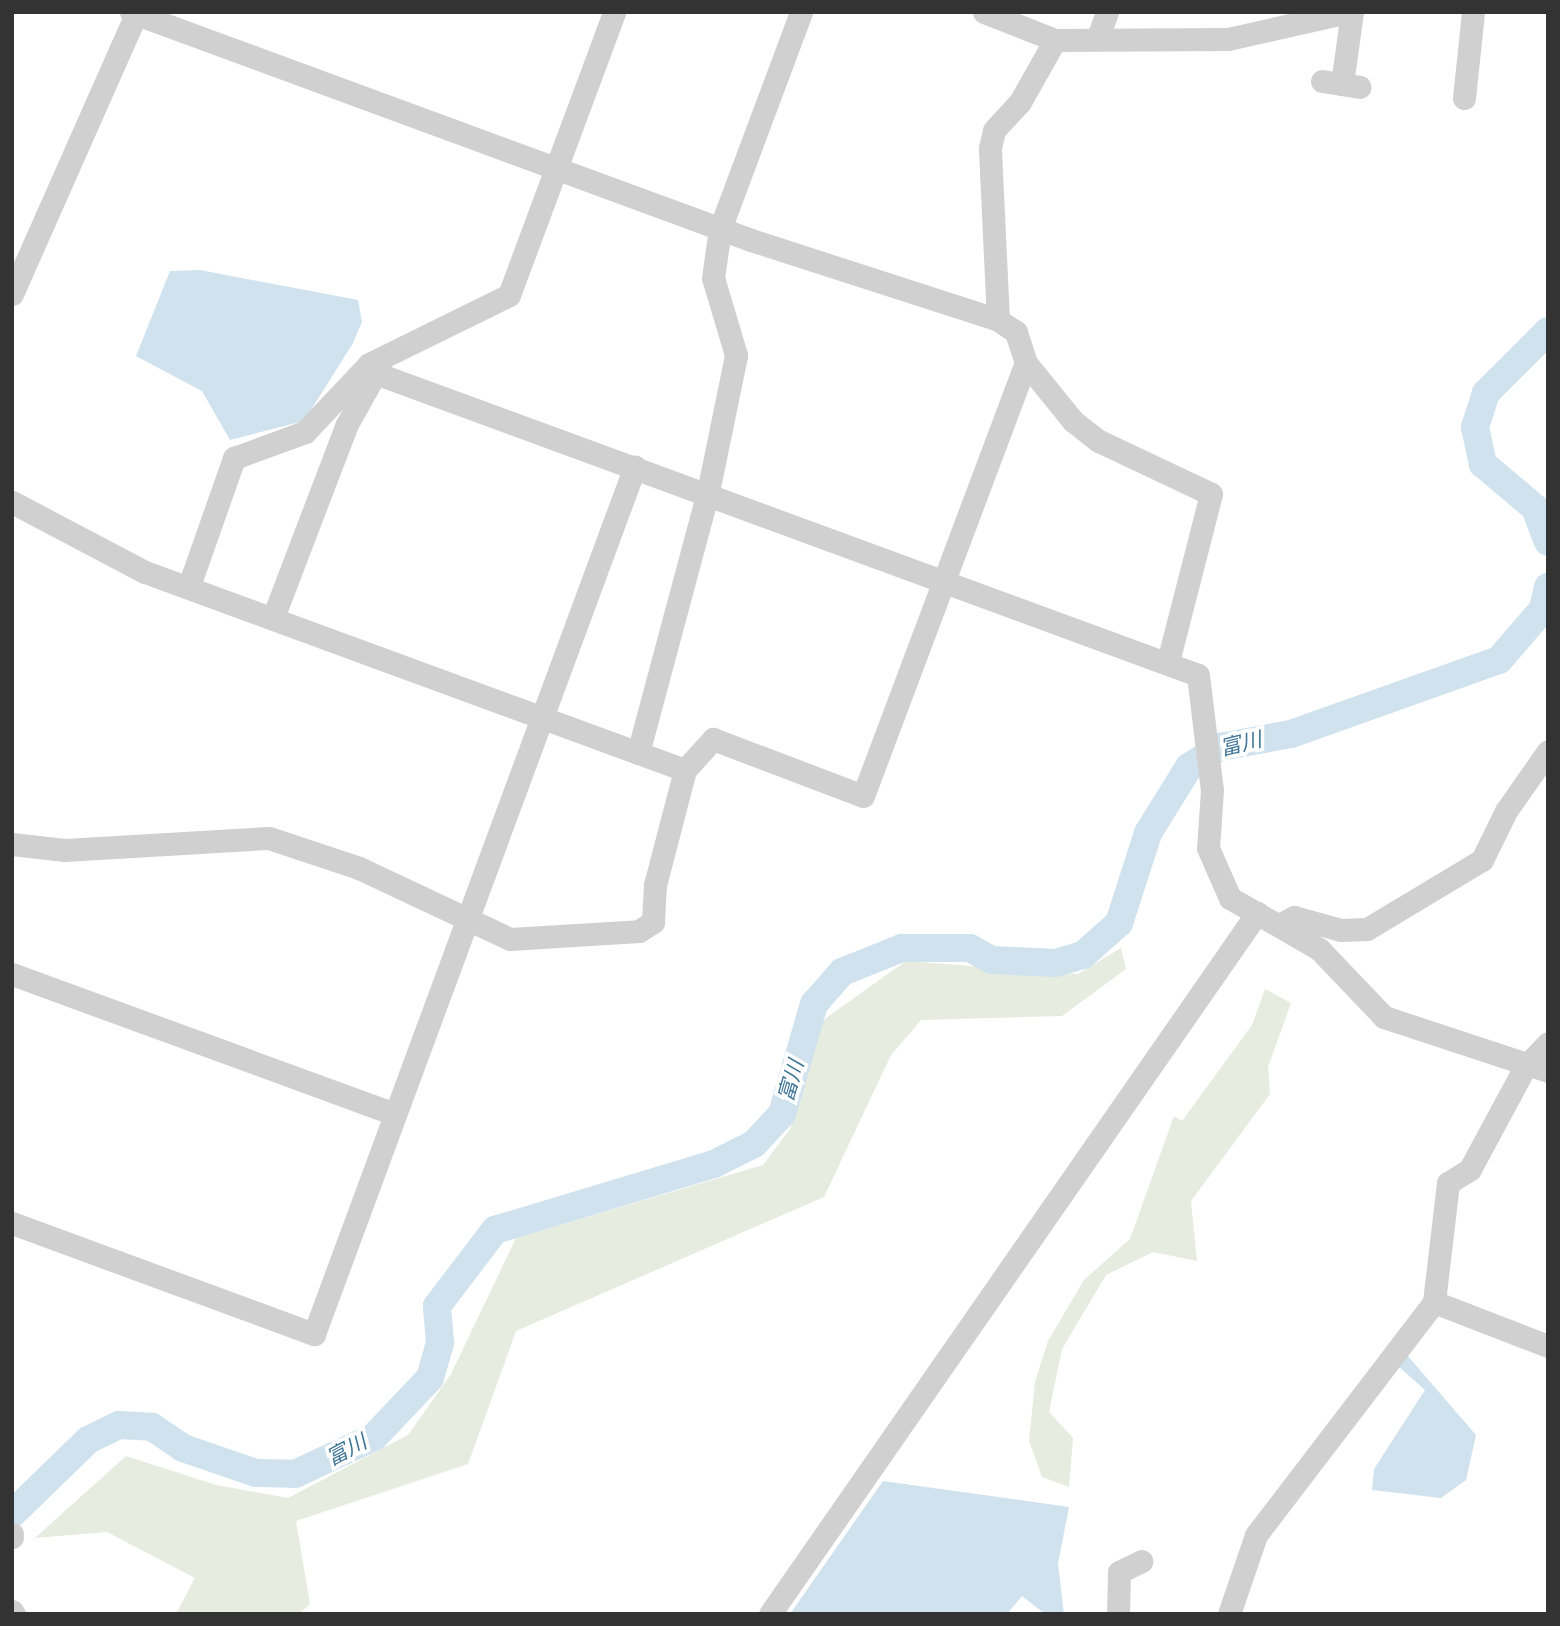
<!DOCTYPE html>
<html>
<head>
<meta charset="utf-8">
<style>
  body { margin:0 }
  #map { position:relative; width:1560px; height:1626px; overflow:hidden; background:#fff; font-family:"Alegreya Sans","Noto Sans JP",sans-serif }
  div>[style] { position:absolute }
  .green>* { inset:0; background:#e6ecdf }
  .water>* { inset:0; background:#cfe2ee }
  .river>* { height:28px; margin:-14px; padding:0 14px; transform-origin:14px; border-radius:14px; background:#cfe2ee }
  .minor>* { height:23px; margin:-11.5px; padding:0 11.5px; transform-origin:11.5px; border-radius:11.5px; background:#d0d0d0 }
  span { translate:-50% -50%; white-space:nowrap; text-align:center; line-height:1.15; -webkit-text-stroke:7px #fff; paint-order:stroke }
  .water-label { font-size:21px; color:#3f7597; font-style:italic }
  .frame { position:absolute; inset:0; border:14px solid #333; pointer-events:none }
</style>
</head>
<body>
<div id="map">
  <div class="green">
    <div style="clip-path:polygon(1121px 948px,1126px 969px,1062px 1016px,921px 1020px,891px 1055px,824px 1197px,516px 1331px,468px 1464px,296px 1521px,310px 1604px,299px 1614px,176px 1614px,195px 1578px,107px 1532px,35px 1538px,126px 1456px,216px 1485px,288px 1498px,408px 1435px,451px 1374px,516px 1238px,763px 1165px,790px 1129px,822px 1021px,906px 961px,1078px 974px)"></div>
    <div style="clip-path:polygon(1265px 989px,1291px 1003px,1268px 1067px,1270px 1094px,1191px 1201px,1197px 1261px,1153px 1252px,1106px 1275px,1062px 1349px,1049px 1412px,1073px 1438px,1069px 1487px,1042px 1477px,1029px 1441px,1035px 1382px,1048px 1341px,1084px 1280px,1130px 1239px,1174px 1116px,1182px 1121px,1252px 1025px)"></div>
  </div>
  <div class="water">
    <div style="clip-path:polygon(200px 270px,358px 300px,362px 322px,353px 343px,304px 421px,230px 440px,202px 391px,136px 356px,170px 271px)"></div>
    <div style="clip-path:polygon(1407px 1355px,1476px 1435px,1466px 1480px,1441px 1498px,1372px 1490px,1374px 1469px,1425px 1390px,1397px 1365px)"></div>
    <div style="clip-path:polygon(883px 1481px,1069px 1507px,1058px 1564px,1064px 1614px,1045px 1614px,1022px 1596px,1007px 1614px,790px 1614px)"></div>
  </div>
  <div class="river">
    <div style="left:1548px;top:331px;width:88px;rotate:135deg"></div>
    <div style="left:1486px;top:393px;width:36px;rotate:108deg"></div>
    <div style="left:1475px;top:427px;width:38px;rotate:78deg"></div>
    <div style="left:1483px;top:464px;width:68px;rotate:40.2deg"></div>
    <div style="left:1535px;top:508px;width:36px;rotate:69deg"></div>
    <div style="left:12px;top:1514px;width:106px;rotate:-44.2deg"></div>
    <div style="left:88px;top:1440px;width:34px;rotate:-26deg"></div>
    <div style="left:119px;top:1425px;width:33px;rotate:3deg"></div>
    <div style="left:152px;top:1427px;width:37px;rotate:34deg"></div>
    <div style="left:183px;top:1448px;width:77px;rotate:18.9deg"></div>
    <div style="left:256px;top:1473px;width:39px;rotate:1deg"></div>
    <div style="left:295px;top:1474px;width:87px;rotate:-25.1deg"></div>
    <div style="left:374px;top:1437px;width:81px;rotate:-46.5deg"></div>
    <div style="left:430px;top:1378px;width:37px;rotate:-74deg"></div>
    <div style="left:440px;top:1342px;width:36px;rotate:-95deg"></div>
    <div style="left:437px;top:1306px;width:96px;rotate:-52.7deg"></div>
    <div style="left:495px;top:1230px;width:229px;rotate:-16.8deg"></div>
    <div style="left:714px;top:1164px;width:45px;rotate:-26.6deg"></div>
    <div style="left:754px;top:1144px;width:41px;rotate:-47deg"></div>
    <div style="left:782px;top:1114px;width:115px;rotate:-73.8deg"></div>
    <div style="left:814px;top:1004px;width:43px;rotate:-48.8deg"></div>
    <div style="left:842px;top:972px;width:65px;rotate:-21.8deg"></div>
    <div style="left:902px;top:948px;width:68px"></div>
    <div style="left:970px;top:948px;width:25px;rotate:29deg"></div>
    <div style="left:992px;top:960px;width:63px;rotate:2.7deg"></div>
    <div style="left:1055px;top:963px;width:29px;rotate:-16deg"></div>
    <div style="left:1083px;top:955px;width:48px;rotate:-41.6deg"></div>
    <div style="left:1119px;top:923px;width:95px;rotate:-72.1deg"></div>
    <div style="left:1148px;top:833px;width:78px;rotate:-58.2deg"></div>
    <div style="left:1189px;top:767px;width:37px;rotate:-33deg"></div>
    <div style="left:1220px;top:747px;width:72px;rotate:-10.4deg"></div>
    <div style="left:1291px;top:734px;width:221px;rotate:-19.6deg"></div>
    <div style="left:1499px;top:660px;width:67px;rotate:-49.2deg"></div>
    <div style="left:1543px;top:609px;width:23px;rotate:-77deg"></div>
  </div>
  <div class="minor">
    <div style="left:131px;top:12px;width:661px;rotate:20.19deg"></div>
    <div style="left:751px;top:240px;width:260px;rotate:17.9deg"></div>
    <div style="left:984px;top:12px;width:76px;rotate:21.5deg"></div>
    <div style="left:1055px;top:40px;width:173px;rotate:-0.3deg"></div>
    <div style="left:1228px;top:39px;width:123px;rotate:-12.7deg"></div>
    <div style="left:1098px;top:37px;width:27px;rotate:-70deg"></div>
    <div style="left:1322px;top:81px;width:38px;rotate:9deg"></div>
    <div style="left:1342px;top:84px;width:73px;rotate:-82.1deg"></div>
    <div style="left:1464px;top:98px;width:86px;rotate:-84deg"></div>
    <div style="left:12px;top:294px;width:308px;rotate:-66.1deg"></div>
    <div style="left:1026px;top:363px;width:75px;rotate:51deg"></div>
    <div style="left:1073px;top:421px;width:33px;rotate:38deg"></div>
    <div style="left:1099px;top:441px;width:124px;rotate:25.3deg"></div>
    <div style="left:1211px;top:494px;width:173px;rotate:104.4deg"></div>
    <div style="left:378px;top:374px;width:873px;rotate:20.16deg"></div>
    <div style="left:1198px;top:675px;width:116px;rotate:83.1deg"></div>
    <div style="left:1212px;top:790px;width:58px;rotate:93.9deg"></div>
    <div style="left:1208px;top:848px;width:55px;rotate:66.3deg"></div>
    <div style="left:1230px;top:898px;width:103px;rotate:29.8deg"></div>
    <div style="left:1319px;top:949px;width:94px;rotate:46.3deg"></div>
    <div style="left:1384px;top:1017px;width:173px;rotate:18.2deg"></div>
    <div style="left:12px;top:502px;width:150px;rotate:27.8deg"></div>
    <div style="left:145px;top:572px;width:575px;rotate:20.14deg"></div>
    <div style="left:685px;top:770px;width:42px;rotate:-47.9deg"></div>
    <div style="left:713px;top:739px;width:160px;rotate:20.8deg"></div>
    <div style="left:863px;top:796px;width:463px;rotate:-69.4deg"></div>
    <div style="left:1026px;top:363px;width:33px;rotate:-108deg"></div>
    <div style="left:1016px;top:332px;width:22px;rotate:-146deg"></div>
    <div style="left:998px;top:320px;width:172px;rotate:-92.7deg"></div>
    <div style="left:990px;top:148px;width:18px;rotate:-77deg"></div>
    <div style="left:994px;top:130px;width:38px;rotate:-47deg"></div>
    <div style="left:1020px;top:102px;width:71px;rotate:-60.6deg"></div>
    <div style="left:190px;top:583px;width:133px;rotate:-70.6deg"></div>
    <div style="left:234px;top:458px;width:76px;rotate:-20.1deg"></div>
    <div style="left:305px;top:432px;width:93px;rotate:-46.7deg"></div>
    <div style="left:369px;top:364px;width:156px;rotate:-26.2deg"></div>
    <div style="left:509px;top:295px;width:302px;rotate:-69.6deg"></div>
    <div style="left:274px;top:615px;width:202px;rotate:-69.1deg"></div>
    <div style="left:346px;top:426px;width:70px;rotate:-60.9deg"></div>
    <div style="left:638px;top:753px;width:270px;rotate:-75deg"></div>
    <div style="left:708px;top:492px;width:140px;rotate:-78.4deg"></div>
    <div style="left:736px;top:355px;width:80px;rotate:-106.6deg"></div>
    <div style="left:713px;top:278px;width:49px;rotate:-81.9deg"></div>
    <div style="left:720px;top:229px;width:232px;rotate:-69.5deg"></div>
    <div style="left:12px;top:844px;width:53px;rotate:6.5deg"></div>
    <div style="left:65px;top:850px;width:204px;rotate:-3.4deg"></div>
    <div style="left:269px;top:838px;width:95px;rotate:18.4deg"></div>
    <div style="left:359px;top:868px;width:167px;rotate:25.2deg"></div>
    <div style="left:510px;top:939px;width:129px;rotate:-3.5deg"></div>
    <div style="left:639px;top:931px;width:17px;rotate:-33deg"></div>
    <div style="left:653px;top:922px;width:37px;rotate:-87deg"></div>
    <div style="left:655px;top:885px;width:119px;rotate:-75.4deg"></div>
    <div style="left:1281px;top:924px;width:15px;rotate:-28deg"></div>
    <div style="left:1294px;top:917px;width:49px;rotate:15.5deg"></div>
    <div style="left:1341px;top:930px;width:26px;rotate:-2deg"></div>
    <div style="left:1367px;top:929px;width:134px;rotate:-31deg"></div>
    <div style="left:1482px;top:860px;width:55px;rotate:-63.9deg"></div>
    <div style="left:1506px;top:811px;width:73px;rotate:-55deg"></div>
    <div style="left:12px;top:974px;width:407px;rotate:20.1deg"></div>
    <div style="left:12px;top:1223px;width:322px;rotate:20.2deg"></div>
    <div style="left:314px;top:1334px;width:925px;rotate:-69.7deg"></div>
    <div style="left:1434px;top:1302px;width:122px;rotate:21.1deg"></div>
    <div style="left:12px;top:1534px;width:3px;rotate:90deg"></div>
    <div style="left:12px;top:1611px;width:4px;rotate:56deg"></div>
    <div style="left:770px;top:1614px;width:854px;rotate:-55.21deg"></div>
    <div style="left:1118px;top:1614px;width:42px;rotate:-88.6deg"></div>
    <div style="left:1119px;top:1572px;width:25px;rotate:-26deg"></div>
    <div style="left:1229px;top:1614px;width:83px;rotate:-71.1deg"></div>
    <div style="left:1256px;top:1535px;width:293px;rotate:-52.6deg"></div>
    <div style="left:1434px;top:1302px;width:120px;rotate:-83.3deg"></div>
    <div style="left:1448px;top:1183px;width:26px;rotate:-32deg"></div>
    <div style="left:1470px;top:1169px;width:116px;rotate:-61.7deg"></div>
    <div style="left:1525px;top:1067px;width:33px;rotate:-46deg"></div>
  </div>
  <div class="water-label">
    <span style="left:1241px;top:745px;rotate:-14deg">富川</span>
    <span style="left:792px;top:1081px;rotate:-74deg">富川</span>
    <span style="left:347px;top:1451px;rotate:-28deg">富川</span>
  </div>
  <div class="frame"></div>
</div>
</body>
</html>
